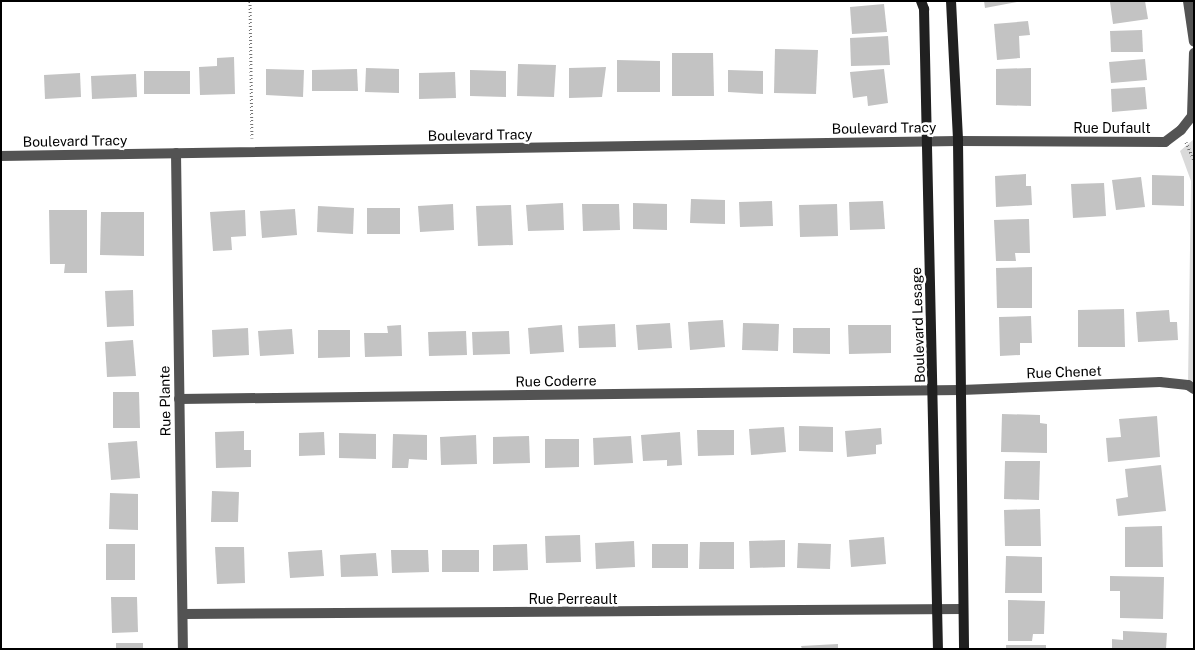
<!DOCTYPE html>
<html>
<head>
<meta charset="utf-8">
<style>
  body { margin:0 }
  #map { position:relative; width:1195px; height:650px; overflow:hidden; background:#fff; font-family:"Public Sans",sans-serif }
  div>[style] { position:absolute }
  .green>* { inset:0; background:#dadada }
  .building>* { inset:0; background:#c3c3c3 }
  .path>* { height:3px; margin-top:-1.5px; transform-origin:0; background:repeating-linear-gradient(90deg,#757575 0 1px,transparent 0 3.5px) }
  .street>* { height:10px; margin:-5px; padding:0 5px; transform-origin:5px; border-radius:5px; background:#535353 }
  .secondary>* { height:10px; margin:-5px; padding:0 5px; transform-origin:5px; border-radius:5px; background:#202020 }
  span { translate:-50% -50%; white-space:nowrap; text-align:center; line-height:1.15; -webkit-text-stroke:5px #fff; paint-order:stroke }
  .street-label { font-size:14px; color:#000 }
  .frame { position:absolute; inset:0; border:2px solid #000; pointer-events:none }
</style>
</head>
<body>
<div id="map">
  <div class="green">
    <div style="clip-path:polygon(1194px 139px,1194px 389px,1188px 385px,1191px 181px,1180px 151px)"></div>
  </div>
  <div class="building">
    <div style="clip-path:polygon(984px 1px,1017px 1px,1017px 2px,985px 8px)"></div>
    <div style="clip-path:polygon(1145px 1px,1148px 19px,1113px 24px,1110px 2px)"></div>
    <div style="clip-path:polygon(884px 4px,887px 32px,852px 34px,850px 7px)"></div>
    <div style="clip-path:polygon(1028px 21px,1030px 35px,1019px 36px,1020px 58px,997px 60px,994px 24px)"></div>
    <div style="clip-path:polygon(1142px 30px,1143px 52px,1111px 52px,1110px 31px)"></div>
    <div style="clip-path:polygon(888px 36px,890px 65px,851px 66px,850px 38px)"></div>
    <div style="clip-path:polygon(775px 49px,818px 50px,816px 94px,774px 93px)"></div>
    <div style="clip-path:polygon(672px 53px,713px 53px,714px 96px,672px 96px)"></div>
    <div style="clip-path:polygon(234px 57px,235px 94px,200px 95px,199px 67px,217px 66px,217px 58px)"></div>
    <div style="clip-path:polygon(1145px 59px,1147px 80px,1111px 83px,1109px 62px)"></div>
    <div style="clip-path:polygon(617px 60px,660px 61px,660px 92px,617px 92px)"></div>
    <div style="clip-path:polygon(518px 64px,556px 65px,554px 97px,517px 96px)"></div>
    <div style="clip-path:polygon(606px 67px,602px 97px,569px 98px,569px 68px)"></div>
    <div style="clip-path:polygon(366px 68px,399px 69px,399px 93px,365px 92px)"></div>
    <div style="clip-path:polygon(1031px 68px,1031px 106px,996px 105px,996px 69px)"></div>
    <div style="clip-path:polygon(266px 69px,304px 70px,303px 97px,266px 95px)"></div>
    <div style="clip-path:polygon(357px 69px,358px 91px,312px 91px,312px 70px)"></div>
    <div style="clip-path:polygon(884px 69px,888px 103px,868px 106px,867px 96px,853px 98px,850px 72px)"></div>
    <div style="clip-path:polygon(470px 70px,506px 71px,506px 97px,470px 96px)"></div>
    <div style="clip-path:polygon(728px 70px,763px 71px,763px 94px,728px 92px)"></div>
    <div style="clip-path:polygon(144px 71px,190px 71px,190px 94px,144px 94px)"></div>
    <div style="clip-path:polygon(455px 72px,456px 98px,419px 99px,419px 73px)"></div>
    <div style="clip-path:polygon(80px 73px,81px 97px,45px 99px,44px 75px)"></div>
    <div style="clip-path:polygon(136px 74px,137px 97px,92px 99px,91px 76px)"></div>
    <div style="clip-path:polygon(1145px 87px,1147px 109px,1112px 112px,1111px 89px)"></div>
    <div style="clip-path:polygon(1026px 174px,1026px 186px,1031px 186px,1032px 205px,996px 207px,995px 176px)"></div>
    <div style="clip-path:polygon(1152px 175px,1184px 176px,1184px 206px,1152px 205px)"></div>
    <div style="clip-path:polygon(1141px 177px,1145px 207px,1116px 210px,1112px 180px)"></div>
    <div style="clip-path:polygon(1104px 183px,1106px 216px,1073px 218px,1071px 184px)"></div>
    <div style="clip-path:polygon(691px 199px,725px 200px,725px 224px,690px 223px)"></div>
    <div style="clip-path:polygon(772px 201px,773px 226px,740px 227px,739px 202px)"></div>
    <div style="clip-path:polygon(883px 201px,885px 229px,850px 230px,849px 202px)"></div>
    <div style="clip-path:polygon(563px 203px,564px 230px,528px 231px,526px 205px)"></div>
    <div style="clip-path:polygon(633px 203px,667px 204px,667px 230px,633px 229px)"></div>
    <div style="clip-path:polygon(453px 204px,454px 230px,420px 232px,418px 206px)"></div>
    <div style="clip-path:polygon(582px 204px,619px 204px,620px 230px,583px 231px)"></div>
    <div style="clip-path:polygon(837px 204px,838px 236px,800px 237px,799px 205px)"></div>
    <div style="clip-path:polygon(511px 205px,513px 245px,478px 246px,476px 206px)"></div>
    <div style="clip-path:polygon(318px 206px,354px 208px,353px 234px,317px 232px)"></div>
    <div style="clip-path:polygon(367px 208px,400px 208px,400px 234px,367px 234px)"></div>
    <div style="clip-path:polygon(295px 209px,297px 235px,262px 238px,260px 211px)"></div>
    <div style="clip-path:polygon(49px 210px,87px 210px,87px 273px,64px 273px,65px 264px,50px 264px)"></div>
    <div style="clip-path:polygon(245px 210px,246px 236px,231px 237px,232px 250px,213px 251px,210px 212px)"></div>
    <div style="clip-path:polygon(101px 212px,144px 212px,144px 256px,100px 255px)"></div>
    <div style="clip-path:polygon(1029px 219px,1030px 253px,1015px 253px,1016px 261px,996px 261px,994px 220px)"></div>
    <div style="clip-path:polygon(1032px 267px,1032px 308px,997px 308px,996px 268px)"></div>
    <div style="clip-path:polygon(133px 290px,134px 326px,107px 327px,105px 291px)"></div>
    <div style="clip-path:polygon(1124px 309px,1125px 347px,1078px 347px,1078px 310px)"></div>
    <div style="clip-path:polygon(1169px 310px,1170px 322px,1177px 322px,1178px 340px,1138px 342px,1136px 312px)"></div>
    <div style="clip-path:polygon(1031px 316px,1032px 343px,1020px 343px,1020px 355px,1000px 356px,999px 317px)"></div>
    <div style="clip-path:polygon(723px 320px,725px 347px,690px 350px,688px 322px)"></div>
    <div style="clip-path:polygon(670px 323px,672px 348px,638px 350px,636px 325px)"></div>
    <div style="clip-path:polygon(743px 323px,779px 324px,778px 351px,742px 350px)"></div>
    <div style="clip-path:polygon(615px 324px,616px 347px,579px 348px,578px 326px)"></div>
    <div style="clip-path:polygon(401px 325px,402px 356px,365px 357px,364px 333px,388px 333px,387px 326px)"></div>
    <div style="clip-path:polygon(562px 325px,564px 352px,530px 354px,528px 328px)"></div>
    <div style="clip-path:polygon(848px 325px,891px 325px,891px 353px,849px 354px)"></div>
    <div style="clip-path:polygon(248px 328px,249px 355px,213px 357px,212px 330px)"></div>
    <div style="clip-path:polygon(793px 328px,830px 328px,830px 354px,793px 353px)"></div>
    <div style="clip-path:polygon(292px 329px,294px 354px,260px 356px,258px 331px)"></div>
    <div style="clip-path:polygon(318px 330px,350px 330px,350px 357px,318px 358px)"></div>
    <div style="clip-path:polygon(466px 331px,467px 355px,429px 356px,428px 332px)"></div>
    <div style="clip-path:polygon(509px 331px,510px 354px,473px 355px,472px 332px)"></div>
    <div style="clip-path:polygon(133px 340px,136px 376px,107px 377px,105px 342px)"></div>
    <div style="clip-path:polygon(113px 392px,139px 392px,140px 428px,113px 428px)"></div>
    <div style="clip-path:polygon(1002px 414px,1040px 415px,1040px 423px,1047px 424px,1047px 453px,1001px 452px)"></div>
    <div style="clip-path:polygon(1157px 416px,1160px 457px,1108px 462px,1106px 438px,1121px 437px,1119px 419px)"></div>
    <div style="clip-path:polygon(799px 426px,833px 427px,833px 452px,799px 451px)"></div>
    <div style="clip-path:polygon(784px 427px,786px 452px,751px 455px,749px 429px)"></div>
    <div style="clip-path:polygon(881px 428px,882px 444px,876px 445px,876px 454px,847px 457px,845px 431px)"></div>
    <div style="clip-path:polygon(697px 430px,734px 430px,734px 455px,698px 456px)"></div>
    <div style="clip-path:polygon(244px 431px,244px 450px,251px 450px,251px 467px,216px 468px,215px 432px)"></div>
    <div style="clip-path:polygon(324px 432px,325px 455px,299px 456px,299px 433px)"></div>
    <div style="clip-path:polygon(680px 432px,682px 465px,667px 466px,667px 460px,643px 461px,641px 435px)"></div>
    <div style="clip-path:polygon(339px 433px,376px 434px,376px 459px,339px 458px)"></div>
    <div style="clip-path:polygon(393px 434px,427px 435px,427px 460px,409px 459px,408px 468px,392px 468px)"></div>
    <div style="clip-path:polygon(476px 435px,477px 464px,441px 465px,440px 437px)"></div>
    <div style="clip-path:polygon(529px 436px,530px 463px,493px 464px,493px 437px)"></div>
    <div style="clip-path:polygon(631px 436px,633px 463px,594px 465px,593px 438px)"></div>
    <div style="clip-path:polygon(545px 439px,579px 439px,579px 467px,545px 468px)"></div>
    <div style="clip-path:polygon(137px 441px,140px 478px,111px 480px,108px 443px)"></div>
    <div style="clip-path:polygon(1005px 461px,1040px 461px,1039px 500px,1004px 499px)"></div>
    <div style="clip-path:polygon(1161px 465px,1166px 511px,1118px 516px,1116px 499px,1128px 497px,1125px 469px)"></div>
    <div style="clip-path:polygon(212px 491px,239px 492px,238px 522px,211px 522px)"></div>
    <div style="clip-path:polygon(110px 493px,138px 494px,138px 530px,109px 529px)"></div>
    <div style="clip-path:polygon(1040px 509px,1041px 546px,1005px 546px,1004px 510px)"></div>
    <div style="clip-path:polygon(1162px 526px,1163px 567px,1125px 567px,1125px 527px)"></div>
    <div style="clip-path:polygon(580px 535px,581px 562px,546px 563px,545px 536px)"></div>
    <div style="clip-path:polygon(884px 537px,886px 564px,851px 567px,849px 540px)"></div>
    <div style="clip-path:polygon(785px 540px,785px 567px,750px 568px,749px 541px)"></div>
    <div style="clip-path:polygon(634px 541px,635px 567px,596px 569px,595px 543px)"></div>
    <div style="clip-path:polygon(700px 542px,734px 542px,734px 569px,699px 569px)"></div>
    <div style="clip-path:polygon(798px 543px,831px 544px,830px 569px,797px 568px)"></div>
    <div style="clip-path:polygon(106px 544px,135px 544px,135px 580px,106px 580px)"></div>
    <div style="clip-path:polygon(527px 544px,528px 570px,493px 571px,493px 545px)"></div>
    <div style="clip-path:polygon(652px 544px,688px 544px,688px 568px,652px 568px)"></div>
    <div style="clip-path:polygon(215px 547px,244px 547px,245px 583px,217px 584px)"></div>
    <div style="clip-path:polygon(322px 550px,324px 576px,290px 578px,288px 552px)"></div>
    <div style="clip-path:polygon(391px 550px,428px 550px,429px 572px,392px 573px)"></div>
    <div style="clip-path:polygon(442px 550px,479px 550px,479px 572px,442px 572px)"></div>
    <div style="clip-path:polygon(376px 553px,378px 576px,341px 577px,340px 555px)"></div>
    <div style="clip-path:polygon(1006px 556px,1042px 557px,1042px 593px,1005px 593px)"></div>
    <div style="clip-path:polygon(1110px 576px,1164px 577px,1163px 619px,1120px 618px,1120px 591px,1110px 591px)"></div>
    <div style="clip-path:polygon(111px 597px,137px 597px,138px 632px,112px 633px)"></div>
    <div style="clip-path:polygon(1008px 600px,1045px 601px,1044px 634px,1033px 634px,1032px 641px,1008px 641px)"></div>
    <div style="clip-path:polygon(1123px 631px,1167px 633px,1166px 649px,1112px 649px,1112px 639px,1123px 640px)"></div>
    <div style="clip-path:polygon(116px 643px,143px 643px,143px 649px,116px 649px)"></div>
    <div style="clip-path:polygon(838px 644px,838px 649px,802px 649px,801px 646px)"></div>
    <div style="clip-path:polygon(1006px 645px,1046px 645px,1046px 649px,1006px 649px)"></div>
  </div>
  <div class="path">
    <div style="left:250px;top:1px;width:137px;rotate:89.2deg"></div>
    <div style="left:1186px;top:142px;width:20px;rotate:66deg"></div>
  </div>
  <div class="street">
    <div style="left:1188px;top:1px;width:41px;rotate:81.7deg"></div>
    <div style="left:176px;top:153px;width:496px;rotate:89.2deg"></div>
    <div style="left:1px;top:156px;width:957px;rotate:-0.9deg"></div>
    <div style="left:958px;top:141px;width:207px;rotate:0.3deg"></div>
    <div style="left:1165px;top:142px;width:20px;rotate:-37deg"></div>
    <div style="left:1181px;top:130px;width:18px;rotate:-52deg"></div>
    <div style="left:1192px;top:116px;width:63px;rotate:-88.2deg"></div>
    <div style="left:179px;top:399px;width:782px;rotate:-0.66deg"></div>
    <div style="left:961px;top:390px;width:199px;rotate:-2.3deg"></div>
    <div style="left:1160px;top:382px;width:28px;rotate:6deg"></div>
    <div style="left:1188px;top:385px;width:7px;rotate:34deg"></div>
    <div style="left:184px;top:614px;width:779px;rotate:-0.37deg"></div>
  </div>
  <div class="secondary">
    <div style="left:921px;top:1px;width:9px;rotate:69deg"></div>
    <div style="left:924px;top:9px;width:640px;rotate:88.75deg"></div>
    <div style="left:951px;top:1px;width:140px;rotate:87.1deg"></div>
    <div style="left:958px;top:141px;width:508px;rotate:89.32deg"></div>
  </div>
  <div class="street-label">
    <span style="left:884px;top:128px;rotate:-1deg">Boulevard Tracy</span>
    <span style="left:1112px;top:128px">Rue Dufault</span>
    <span style="left:480px;top:135px;rotate:-1deg">Boulevard Tracy</span>
    <span style="left:75px;top:141px;rotate:-1deg">Boulevard Tracy</span>
    <span style="left:918px;top:325px;rotate:-92deg">Boulevard Lesage</span>
    <span style="left:1064px;top:372px;rotate:-2deg">Rue Chenet</span>
    <span style="left:556px;top:381px;rotate:-1deg">Rue Coderre</span>
    <span style="left:165px;top:401px;rotate:-91deg">Rue Plante</span>
    <span style="left:573px;top:599px">Rue Perreault</span>
  </div>
  <div class="frame"></div>
</div>
</body>
</html>
